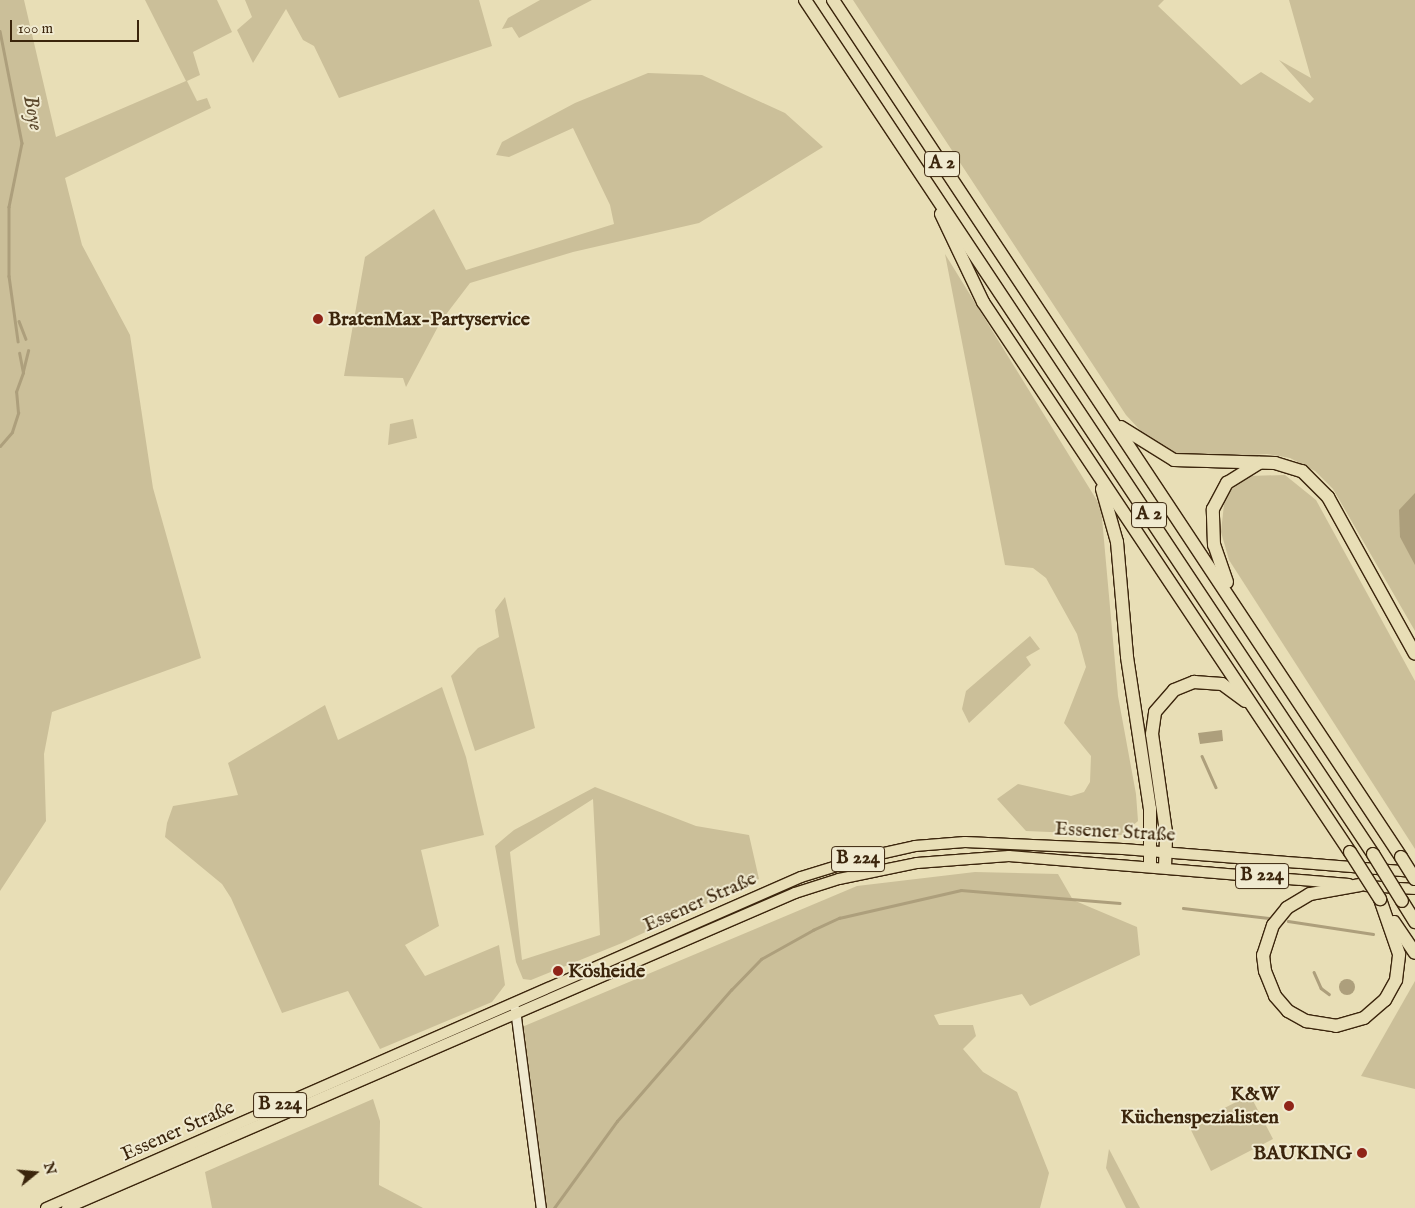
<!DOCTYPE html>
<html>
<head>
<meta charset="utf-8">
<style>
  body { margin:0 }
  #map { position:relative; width:1415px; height:1208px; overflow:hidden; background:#e8deb6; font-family:"IM FELL English",serif }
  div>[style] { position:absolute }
  .green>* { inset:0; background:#cbbf99 }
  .water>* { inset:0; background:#ad9f7c }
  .round { border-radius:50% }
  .stream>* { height:2.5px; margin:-1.25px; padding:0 1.25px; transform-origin:1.25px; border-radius:1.25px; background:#ad9f7c }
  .roads { filter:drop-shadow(1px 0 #3b250c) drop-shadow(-1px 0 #3b250c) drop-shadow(0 1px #3b250c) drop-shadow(0 -1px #3b250c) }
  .secondary>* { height:9px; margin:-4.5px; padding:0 4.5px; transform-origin:4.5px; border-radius:4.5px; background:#f0ead0 }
  .primary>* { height:10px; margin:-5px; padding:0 5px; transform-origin:5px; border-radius:5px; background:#e8deb6 }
  .highway>* { height:12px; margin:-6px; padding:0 6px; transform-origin:6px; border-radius:6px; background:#e8deb6 }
  .bridges { filter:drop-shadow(1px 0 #3b250c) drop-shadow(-1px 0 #3b250c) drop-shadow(0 1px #3b250c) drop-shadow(0 -1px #3b250c) }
  .highway-bridge>* { height:12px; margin:-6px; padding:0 6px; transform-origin:6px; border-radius:6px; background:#e8deb6 }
  .dots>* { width:14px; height:14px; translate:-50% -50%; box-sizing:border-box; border:2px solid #f0ead0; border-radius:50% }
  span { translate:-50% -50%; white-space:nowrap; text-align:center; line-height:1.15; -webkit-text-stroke:4px #f0ead0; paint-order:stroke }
  .shield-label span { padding:1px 4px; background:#f0ead0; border:1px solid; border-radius:4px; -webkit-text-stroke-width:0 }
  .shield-label { font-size:19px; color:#3b250c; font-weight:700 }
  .poi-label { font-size:20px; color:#3b250c; font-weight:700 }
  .left { translate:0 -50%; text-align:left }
  .right { translate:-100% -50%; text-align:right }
  .street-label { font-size:20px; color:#3b250c }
  .water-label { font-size:21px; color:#5d4a2e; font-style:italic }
  .north { position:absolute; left:10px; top:1148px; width:50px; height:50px; -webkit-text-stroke:4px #f0ead0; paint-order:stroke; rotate:73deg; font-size:14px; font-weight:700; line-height:20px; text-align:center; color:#3b250c }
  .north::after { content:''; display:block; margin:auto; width:18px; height:22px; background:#3b250c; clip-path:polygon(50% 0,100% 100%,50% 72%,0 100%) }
  .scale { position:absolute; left:10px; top:20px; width:129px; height:22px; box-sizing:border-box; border:2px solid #3b250c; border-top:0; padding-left:6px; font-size:15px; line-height:18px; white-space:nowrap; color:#3b250c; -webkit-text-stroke:4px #f0ead0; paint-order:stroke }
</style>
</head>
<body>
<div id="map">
  <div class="green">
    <div style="clip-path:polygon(0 0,24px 0,56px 137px,186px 81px,145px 0,217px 0,232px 32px,193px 52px,200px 75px,187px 81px,197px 101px,207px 98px,211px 108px,65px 178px,82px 245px,130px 335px,153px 488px,201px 658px,52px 712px,44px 754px,46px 821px,0 891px)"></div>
    <div style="clip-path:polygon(245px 0,479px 0,492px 46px,339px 98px,314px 46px,303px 40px,286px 9px,253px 63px,237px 30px,252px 17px)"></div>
    <div style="clip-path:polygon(540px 0,592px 0,519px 38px,512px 27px,502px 29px,508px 18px)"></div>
    <div style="clip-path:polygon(853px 0,1164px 0,1158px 6px,1241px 85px,1261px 72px,1310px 103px,1314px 99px,1279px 60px,1311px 78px,1289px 0,1415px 0,1415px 631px,1333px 489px,1315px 471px,1290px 458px,1267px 454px,1202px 458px,1176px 454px,1151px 442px,1126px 415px)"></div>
    <div style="clip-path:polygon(648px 73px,702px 75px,785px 113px,823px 147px,699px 223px,573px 252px,470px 283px,441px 321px,406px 387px,403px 378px,344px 376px,365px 257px,434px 209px,466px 270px,614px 224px,610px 205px,573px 128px,509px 157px,496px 155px,502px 142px,575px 103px)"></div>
    <div style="clip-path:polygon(945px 254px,1101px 507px,1118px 696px,1136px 794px,1138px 821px,1122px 835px,1026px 831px,997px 799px,1018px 784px,1071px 796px,1084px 792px,1090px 782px,1091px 756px,1064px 723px,1086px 667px,1077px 634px,1046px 578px,1033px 568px,1005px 565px)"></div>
    <div style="clip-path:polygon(413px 419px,417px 438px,388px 445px,390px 424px)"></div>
    <div style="clip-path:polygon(1285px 475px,1316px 500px,1415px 681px,1415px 849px,1229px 560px,1221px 532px,1225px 495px,1248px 476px)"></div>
    <div style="clip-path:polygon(505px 597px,535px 728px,475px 751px,451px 676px,478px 648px,499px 637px,495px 610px)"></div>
    <div style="clip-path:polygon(1030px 636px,1040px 649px,1026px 657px,1031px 665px,969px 723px,962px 709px,966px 691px)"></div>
    <div style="clip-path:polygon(442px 687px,466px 757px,484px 835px,421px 850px,439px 926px,405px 945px,425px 976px,499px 945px,505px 985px,492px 1002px,380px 1049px,348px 991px,282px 1013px,231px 898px,222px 884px,165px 837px,167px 823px,173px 806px,238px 795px,228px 763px,325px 705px,338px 740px)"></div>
    <div style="clip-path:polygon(evenodd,595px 787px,696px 826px,749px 835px,759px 879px,622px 943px,531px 980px,523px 979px,516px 962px,495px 846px,514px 830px,595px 787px,593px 799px,600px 935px,522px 960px,510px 852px,593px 799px)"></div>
    <div style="clip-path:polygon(975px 872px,1058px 874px,1073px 900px,1137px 927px,1140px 955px,1030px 1006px,1022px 994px,934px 1015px,939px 1025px,973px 1025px,976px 1036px,963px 1049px,983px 1072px,1017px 1092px,1049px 1173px,1040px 1208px,545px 1208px,522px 1027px,857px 886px)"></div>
    <div style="clip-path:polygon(1415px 981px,1415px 1089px,1361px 1076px)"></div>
    <div style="clip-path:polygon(1250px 1095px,1273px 1139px,1211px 1171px,1189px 1126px)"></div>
    <div style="clip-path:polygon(373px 1099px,380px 1121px,379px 1185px,423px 1208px,212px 1208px,205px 1172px)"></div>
    <div style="clip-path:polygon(1109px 1149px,1140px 1208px,1126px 1208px,1106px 1168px)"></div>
  </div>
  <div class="water">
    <div style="clip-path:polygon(1415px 493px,1415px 565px,1400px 537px,1399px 510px)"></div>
    <div style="clip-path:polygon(1222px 730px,1223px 741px,1200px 744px,1198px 733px)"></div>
    <div class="round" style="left:1339px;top:979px;width:16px;height:16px"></div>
  </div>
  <div class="stream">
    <div style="left:0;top:31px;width:114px;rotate:78.9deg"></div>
    <div style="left:22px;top:143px;width:65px;rotate:101.5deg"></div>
    <div style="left:9px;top:207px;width:69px;rotate:90deg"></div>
    <div style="left:9px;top:276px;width:66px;rotate:82.1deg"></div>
    <div style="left:19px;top:321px;width:19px;rotate:69deg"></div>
    <div style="left:23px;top:371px;width:21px;rotate:-76deg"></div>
    <div style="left:0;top:446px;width:18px;rotate:-49deg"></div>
    <div style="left:12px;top:432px;width:20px;rotate:-72deg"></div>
    <div style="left:18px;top:413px;width:21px;rotate:-95deg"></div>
    <div style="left:16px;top:392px;width:20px;rotate:-70deg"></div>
    <div style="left:23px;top:373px;width:20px;rotate:-101deg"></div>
    <div style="left:1202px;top:756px;width:34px;rotate:66deg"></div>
    <div style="left:1183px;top:908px;width:86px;rotate:6.7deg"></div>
    <div style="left:1288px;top:921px;width:86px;rotate:8.7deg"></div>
    <div style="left:1314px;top:972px;width:17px;rotate:66deg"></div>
    <div style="left:1321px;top:988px;width:10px;rotate:37deg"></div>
    <div style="left:554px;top:1208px;width:107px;rotate:-54.1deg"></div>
    <div style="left:617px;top:1121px;width:174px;rotate:-49deg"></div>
    <div style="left:731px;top:990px;width:43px;rotate:-45.9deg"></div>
    <div style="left:761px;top:959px;width:60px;rotate:-29.1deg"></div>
    <div style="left:813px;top:930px;width:29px;rotate:-25deg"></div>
    <div style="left:839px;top:918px;width:125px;rotate:-12.9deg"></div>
    <div style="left:961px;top:890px;width:159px;rotate:4.7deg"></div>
  </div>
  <div class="roads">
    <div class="secondary">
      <div style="left:515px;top:1009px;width:201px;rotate:82.6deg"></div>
    </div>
    <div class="primary">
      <div style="left:1366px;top:886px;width:49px;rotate:3.5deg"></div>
      <div style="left:46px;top:1208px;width:824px;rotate:-23.67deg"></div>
      <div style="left:801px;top:877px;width:68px;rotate:-17.1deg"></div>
      <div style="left:866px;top:857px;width:50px;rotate:-12.7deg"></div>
      <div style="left:915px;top:846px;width:50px;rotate:-4.6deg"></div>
      <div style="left:965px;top:842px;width:158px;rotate:2.5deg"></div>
      <div style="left:1123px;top:849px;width:292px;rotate:4.5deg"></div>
      <div style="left:67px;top:1208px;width:793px;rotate:-23.4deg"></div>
      <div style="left:795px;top:893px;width:46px;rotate:-17.7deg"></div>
      <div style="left:839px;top:879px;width:80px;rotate:-11.6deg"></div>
      <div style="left:917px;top:863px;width:92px;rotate:-4.4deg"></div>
      <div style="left:1009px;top:856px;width:341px;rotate:4.7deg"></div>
    </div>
    <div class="highway">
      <div style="left:805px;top:0;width:1026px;rotate:56.37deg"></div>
      <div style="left:833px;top:0;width:1028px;rotate:56.46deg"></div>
      <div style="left:941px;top:214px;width:98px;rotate:64.5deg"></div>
      <div style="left:983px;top:302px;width:661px;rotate:56.29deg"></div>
      <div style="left:1121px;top:427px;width:62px;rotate:31.9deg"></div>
      <div style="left:1174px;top:460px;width:101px;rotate:1.7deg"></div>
      <div style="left:1275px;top:463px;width:28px;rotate:17deg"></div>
      <div style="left:1302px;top:471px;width:37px;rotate:45deg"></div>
      <div style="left:1328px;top:497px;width:179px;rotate:61deg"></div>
      <div style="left:1102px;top:489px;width:55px;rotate:74.2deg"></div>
      <div style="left:1117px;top:542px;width:115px;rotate:85deg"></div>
      <div style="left:1127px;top:657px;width:154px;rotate:81.4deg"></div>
      <div style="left:1150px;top:809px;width:57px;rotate:90deg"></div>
      <div style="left:1227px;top:582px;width:39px;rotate:-109deg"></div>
      <div style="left:1214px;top:545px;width:36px;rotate:-92deg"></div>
      <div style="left:1213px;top:509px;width:30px;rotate:-62deg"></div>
      <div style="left:1227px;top:483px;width:38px;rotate:-32deg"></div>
      <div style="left:1165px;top:867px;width:35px;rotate:-88deg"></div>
      <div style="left:1166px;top:832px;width:99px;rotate:-98.1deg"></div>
      <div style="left:1152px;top:734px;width:22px;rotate:-82deg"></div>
      <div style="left:1155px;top:712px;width:29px;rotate:-49deg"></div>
      <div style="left:1174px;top:690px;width:22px;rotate:-22deg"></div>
      <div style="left:1194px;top:682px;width:28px;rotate:4deg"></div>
      <div style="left:1222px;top:684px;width:29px;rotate:36deg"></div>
      <div style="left:1360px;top:885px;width:51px;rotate:169.8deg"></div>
      <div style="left:1310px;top:894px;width:27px;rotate:149deg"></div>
      <div style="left:1287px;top:908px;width:22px;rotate:129deg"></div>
      <div style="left:1273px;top:925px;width:32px;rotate:108deg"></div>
      <div style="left:1263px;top:955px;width:16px;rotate:83deg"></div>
      <div style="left:1265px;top:971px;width:27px;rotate:68deg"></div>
      <div style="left:1275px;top:996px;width:20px;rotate:49deg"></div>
      <div style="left:1288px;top:1011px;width:21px;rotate:29deg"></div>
      <div style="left:1306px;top:1021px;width:30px;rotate:9deg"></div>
      <div style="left:1336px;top:1026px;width:29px;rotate:-16deg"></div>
      <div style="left:1364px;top:1018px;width:28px;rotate:-41deg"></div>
      <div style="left:1385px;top:1000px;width:23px;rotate:-61deg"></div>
      <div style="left:1396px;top:980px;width:26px;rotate:-83deg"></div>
      <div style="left:1399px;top:954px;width:58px;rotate:-109.1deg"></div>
      <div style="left:1402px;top:901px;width:25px;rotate:58deg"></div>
      <div style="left:1394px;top:922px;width:37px;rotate:56deg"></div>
    </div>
  </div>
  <div class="bridges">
    <div class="highway-bridge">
      <div style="left:1350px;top:852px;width:56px;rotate:57.4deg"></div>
      <div style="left:1373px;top:854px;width:55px;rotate:58.3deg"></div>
      <div style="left:1401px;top:857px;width:26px;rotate:58deg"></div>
    </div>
  </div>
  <div class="dots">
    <div style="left:318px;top:319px;background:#8f2418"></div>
    <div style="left:558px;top:971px;background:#8f2418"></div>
    <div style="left:1289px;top:1106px;background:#8f2418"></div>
    <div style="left:1362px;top:1153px;background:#8f2418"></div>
  </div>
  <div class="shield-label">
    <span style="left:942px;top:164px">A 2</span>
    <span style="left:1149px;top:515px">A 2</span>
    <span style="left:858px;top:859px">B 224</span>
    <span style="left:1262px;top:876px">B 224</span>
    <span style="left:280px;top:1105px">B 224</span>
  </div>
  <div class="poi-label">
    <span class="left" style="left:328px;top:319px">BratenMax-Partyservice</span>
    <span class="left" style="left:568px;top:971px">Kösheide</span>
    <span class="right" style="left:1279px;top:1106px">K&amp;W<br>Küchenspezialisten</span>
    <span class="right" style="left:1352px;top:1153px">BAUKING</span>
  </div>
  <div class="street-label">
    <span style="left:1115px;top:832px;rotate:3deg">Essener Straße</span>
    <span style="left:700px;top:902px;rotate:-24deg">Essener Straße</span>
    <span style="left:178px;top:1131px;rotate:-24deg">Essener Straße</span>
  </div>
  <div class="water-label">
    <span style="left:32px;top:113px;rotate:79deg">Boye</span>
  </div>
  <div class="north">N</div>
  <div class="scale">100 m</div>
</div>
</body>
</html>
